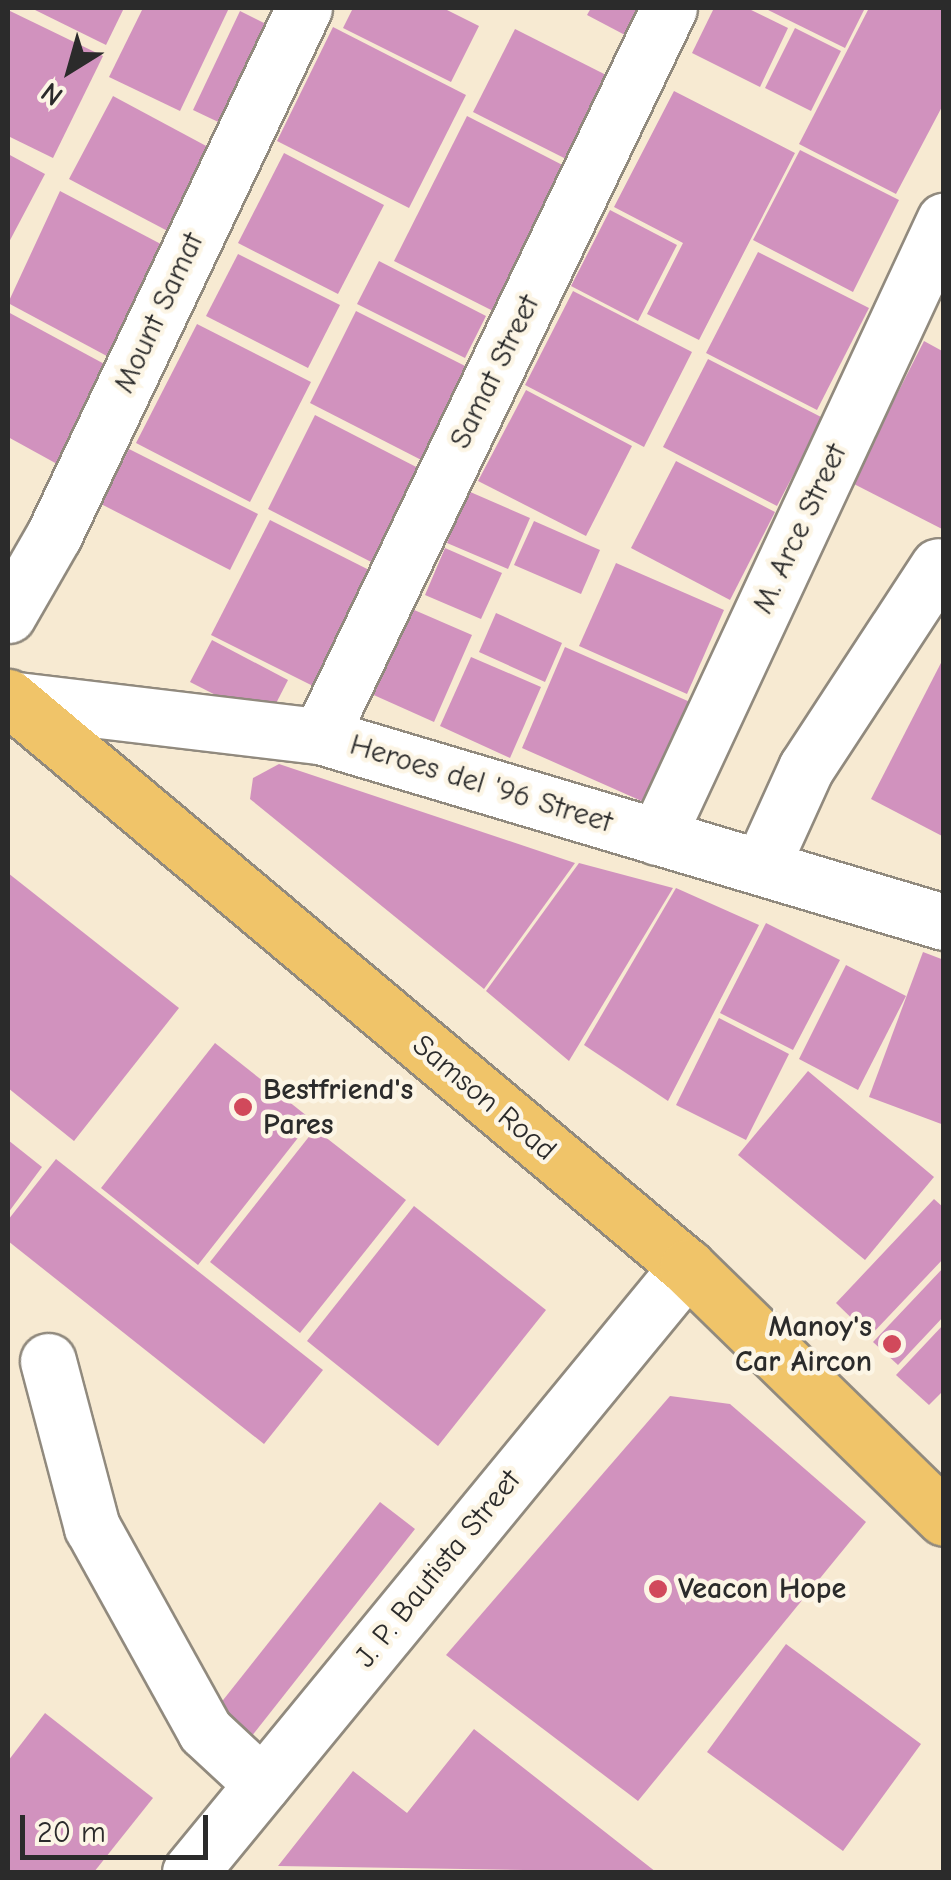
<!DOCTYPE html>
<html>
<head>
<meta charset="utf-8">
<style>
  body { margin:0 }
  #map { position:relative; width:951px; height:1880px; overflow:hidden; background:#f7ead2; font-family:"Comic Neue",sans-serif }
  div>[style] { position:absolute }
  .building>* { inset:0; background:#d192be }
  .roads { filter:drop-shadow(2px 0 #918a7e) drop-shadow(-2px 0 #918a7e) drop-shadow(0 2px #918a7e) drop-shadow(0 -2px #918a7e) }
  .minor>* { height:55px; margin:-27.5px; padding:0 27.5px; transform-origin:27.5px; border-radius:27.5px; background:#fff }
  .highway>* { height:55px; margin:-27.5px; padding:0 27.5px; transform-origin:27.5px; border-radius:27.5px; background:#f0c469 }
  .dots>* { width:28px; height:28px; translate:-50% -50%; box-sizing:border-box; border:5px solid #fcf5e5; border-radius:50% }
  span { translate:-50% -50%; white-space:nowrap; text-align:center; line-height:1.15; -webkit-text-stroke:9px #fcf5e5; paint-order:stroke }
  .street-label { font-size:30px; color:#2b2b2b }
  .poi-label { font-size:30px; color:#2b2b2b; font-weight:700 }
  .left { translate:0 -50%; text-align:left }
  .right { translate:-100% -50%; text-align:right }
  .frame { position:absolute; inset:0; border:10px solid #2b2b2b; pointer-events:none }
  .north { position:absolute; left:20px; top:20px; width:100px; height:100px; -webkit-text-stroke:8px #fcf5e5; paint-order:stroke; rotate:217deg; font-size:28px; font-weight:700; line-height:40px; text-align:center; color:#2b2b2b }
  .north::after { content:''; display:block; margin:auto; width:35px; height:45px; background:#2b2b2b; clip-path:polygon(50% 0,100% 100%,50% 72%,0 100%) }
  .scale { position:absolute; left:20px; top:1815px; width:188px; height:45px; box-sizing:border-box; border:5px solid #2b2b2b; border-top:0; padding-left:12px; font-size:30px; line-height:35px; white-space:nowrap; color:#2b2b2b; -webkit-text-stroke:8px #fcf5e5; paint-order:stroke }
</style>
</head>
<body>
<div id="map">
  <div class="building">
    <div style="clip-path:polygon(31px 8px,124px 8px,106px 45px)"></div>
    <div style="clip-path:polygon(143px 8px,229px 8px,180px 111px,109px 77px)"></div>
    <div style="clip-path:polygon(353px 8px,443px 8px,479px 26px,451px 82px,343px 28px)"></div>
    <div style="clip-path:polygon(591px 8px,661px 8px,642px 44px,587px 15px)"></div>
    <div style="clip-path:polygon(714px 8px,747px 8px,788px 28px,760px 87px,692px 53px)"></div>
    <div style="clip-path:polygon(764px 8px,865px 8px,845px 48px)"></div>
    <div style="clip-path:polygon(869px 8px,944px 8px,944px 103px,896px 194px,799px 144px)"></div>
    <div style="clip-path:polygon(8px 10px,103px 56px,53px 158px,8px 136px)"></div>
    <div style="clip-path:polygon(240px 11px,280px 31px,233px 129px,193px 110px)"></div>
    <div style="clip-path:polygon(333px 27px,466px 95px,409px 208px,277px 141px)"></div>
    <div style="clip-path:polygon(795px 28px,841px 51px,811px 111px,765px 88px)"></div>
    <div style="clip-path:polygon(515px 29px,618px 81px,576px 164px,473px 112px)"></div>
    <div style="clip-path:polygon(674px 91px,795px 153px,699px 340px,647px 314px,683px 243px,614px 207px)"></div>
    <div style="clip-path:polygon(113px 96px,223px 155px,179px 237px,69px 179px)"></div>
    <div style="clip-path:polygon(467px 116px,576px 172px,503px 316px,394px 261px)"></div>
    <div style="clip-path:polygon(800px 150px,899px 200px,853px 292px,753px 240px)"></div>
    <div style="clip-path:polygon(284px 153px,384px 205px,338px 294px,238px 243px)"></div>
    <div style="clip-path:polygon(8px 154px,45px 174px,8px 244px)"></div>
    <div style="clip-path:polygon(60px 191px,176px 252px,118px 362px,8px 303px)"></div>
    <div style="clip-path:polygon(610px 210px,677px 245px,638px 321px,571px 286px)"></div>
    <div style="clip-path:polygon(758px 252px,869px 308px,817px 410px,706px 353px)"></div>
    <div style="clip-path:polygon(238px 254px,340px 305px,308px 368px,206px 316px)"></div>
    <div style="clip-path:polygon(379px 261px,486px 316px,465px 358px,357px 304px)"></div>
    <div style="clip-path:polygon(573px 291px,692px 352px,644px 447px,525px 385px)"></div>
    <div style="clip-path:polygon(356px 311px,481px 374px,435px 467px,310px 403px)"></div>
    <div style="clip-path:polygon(8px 312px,121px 373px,68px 470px,8px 437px)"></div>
    <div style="clip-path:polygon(197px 324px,311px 382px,250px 502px,136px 443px)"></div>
    <div style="clip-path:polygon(924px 341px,944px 352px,944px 530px,852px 483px)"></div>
    <div style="clip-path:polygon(708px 359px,823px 418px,777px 506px,663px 447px)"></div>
    <div style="clip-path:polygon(526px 390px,632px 446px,586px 536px,478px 481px)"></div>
    <div style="clip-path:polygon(315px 415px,426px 472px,379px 566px,268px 509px)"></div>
    <div style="clip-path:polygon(129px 449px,258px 514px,230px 570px,101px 504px)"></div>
    <div style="clip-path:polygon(676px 461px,775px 512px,730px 600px,631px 548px)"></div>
    <div style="clip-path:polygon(468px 491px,530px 518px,508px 569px,447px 543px)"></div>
    <div style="clip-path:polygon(270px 520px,383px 577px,325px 692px,211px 635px)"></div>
    <div style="clip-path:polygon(534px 521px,600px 550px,581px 594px,514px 565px)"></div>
    <div style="clip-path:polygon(445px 548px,502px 573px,481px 619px,425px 595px)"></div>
    <div style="clip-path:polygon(616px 563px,724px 610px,687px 694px,579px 646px)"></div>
    <div style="clip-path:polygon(405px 606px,472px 635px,434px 722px,367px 692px)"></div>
    <div style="clip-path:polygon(496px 613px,562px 643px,545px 682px,479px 652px)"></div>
    <div style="clip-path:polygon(212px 640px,288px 680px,267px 721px,190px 682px)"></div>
    <div style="clip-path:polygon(565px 647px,690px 702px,646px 803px,522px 748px)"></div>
    <div style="clip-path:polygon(471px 657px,541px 687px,510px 758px,440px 726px)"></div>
    <div style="clip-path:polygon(944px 657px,944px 837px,871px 799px)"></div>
    <div style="clip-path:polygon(279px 764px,575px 863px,484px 989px,250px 799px,253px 778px)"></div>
    <div style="clip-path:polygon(579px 863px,673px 888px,569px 1061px,486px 991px)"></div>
    <div style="clip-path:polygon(8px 873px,179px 1008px,74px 1141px,8px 1088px)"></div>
    <div style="clip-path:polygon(676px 888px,759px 925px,668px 1101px,584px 1045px)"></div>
    <div style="clip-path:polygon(766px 923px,840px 960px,793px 1050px,720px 1013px)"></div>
    <div style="clip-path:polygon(923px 952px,944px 960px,944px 1125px,869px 1097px)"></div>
    <div style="clip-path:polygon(846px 965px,906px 996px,858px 1090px,799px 1059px)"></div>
    <div style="clip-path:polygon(719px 1018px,789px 1054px,746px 1140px,676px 1105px)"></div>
    <div style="clip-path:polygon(215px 1043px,312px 1120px,198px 1265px,101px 1188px)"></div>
    <div style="clip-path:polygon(808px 1071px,934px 1177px,865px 1260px,738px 1155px)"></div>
    <div style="clip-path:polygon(315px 1129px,406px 1200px,300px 1333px,210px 1262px)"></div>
    <div style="clip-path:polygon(8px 1140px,42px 1167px,8px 1213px)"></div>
    <div style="clip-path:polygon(56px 1159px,323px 1370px,264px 1444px,8px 1241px,8px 1220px)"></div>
    <div style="clip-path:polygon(934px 1199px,944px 1208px,944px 1258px,870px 1336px,836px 1303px)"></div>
    <div style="clip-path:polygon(414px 1206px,546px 1310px,438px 1446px,307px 1341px)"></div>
    <div style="clip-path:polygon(944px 1267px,944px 1316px,898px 1365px,873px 1342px)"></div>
    <div style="clip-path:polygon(944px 1324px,944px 1390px,929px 1405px,896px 1375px)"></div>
    <div style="clip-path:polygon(670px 1396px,730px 1404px,866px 1522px,638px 1801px,446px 1655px)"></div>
    <div style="clip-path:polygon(380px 1502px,415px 1529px,251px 1737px,216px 1709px)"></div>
    <div style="clip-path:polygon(786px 1644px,921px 1744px,843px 1851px,707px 1752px)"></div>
    <div style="clip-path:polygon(45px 1713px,153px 1798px,94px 1872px,8px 1872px,8px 1761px)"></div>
    <div style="clip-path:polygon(474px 1729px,656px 1872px,278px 1866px,353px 1771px,407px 1813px)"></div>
  </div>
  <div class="roads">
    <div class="minor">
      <div style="left:8px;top:615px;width:92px;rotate:-60.1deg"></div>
      <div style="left:54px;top:535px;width:583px;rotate:-64.62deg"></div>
      <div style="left:8px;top:699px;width:314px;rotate:6.8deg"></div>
      <div style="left:320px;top:736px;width:651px;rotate:16.6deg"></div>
      <div style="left:320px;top:736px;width:807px;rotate:-64.39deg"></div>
      <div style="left:657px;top:837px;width:680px;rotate:-65.02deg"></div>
      <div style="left:761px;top:867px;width:109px;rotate:-65.6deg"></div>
      <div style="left:806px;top:768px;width:241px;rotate:-56.8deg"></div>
      <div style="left:48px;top:1361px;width:172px;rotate:75.2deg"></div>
      <div style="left:92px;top:1527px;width:233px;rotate:61deg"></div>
      <div style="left:205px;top:1731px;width:78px;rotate:42.9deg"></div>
      <div style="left:190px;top:1872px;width:783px;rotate:-50.6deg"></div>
    </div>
    <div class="highway">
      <div style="left:8px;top:697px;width:887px;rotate:40.01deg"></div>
      <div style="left:687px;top:1267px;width:359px;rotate:44.3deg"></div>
    </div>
  </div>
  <div class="dots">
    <div style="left:243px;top:1107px;background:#d1495b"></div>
    <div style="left:892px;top:1344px;background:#d1495b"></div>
    <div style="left:658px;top:1589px;background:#d1495b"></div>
  </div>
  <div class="street-label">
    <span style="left:159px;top:313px;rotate:-65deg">Mount Samat</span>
    <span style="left:495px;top:372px;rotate:-64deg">Samat Street</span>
    <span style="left:800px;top:529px;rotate:-65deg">M. Arce Street</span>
    <span style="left:481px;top:784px;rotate:17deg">Heroes del '96 Street</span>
    <span style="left:484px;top:1098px;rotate:40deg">Samson Road</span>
    <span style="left:438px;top:1569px;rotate:-51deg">J. P. Bautista Street</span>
  </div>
  <div class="poi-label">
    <span class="left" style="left:263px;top:1107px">Bestfriend's<br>Pares</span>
    <span class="right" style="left:872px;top:1344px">Manoy's<br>Car Aircon</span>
    <span class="left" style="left:678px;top:1589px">Veacon Hope</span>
  </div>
  <div class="frame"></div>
  <div class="north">N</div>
  <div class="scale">20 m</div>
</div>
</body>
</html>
